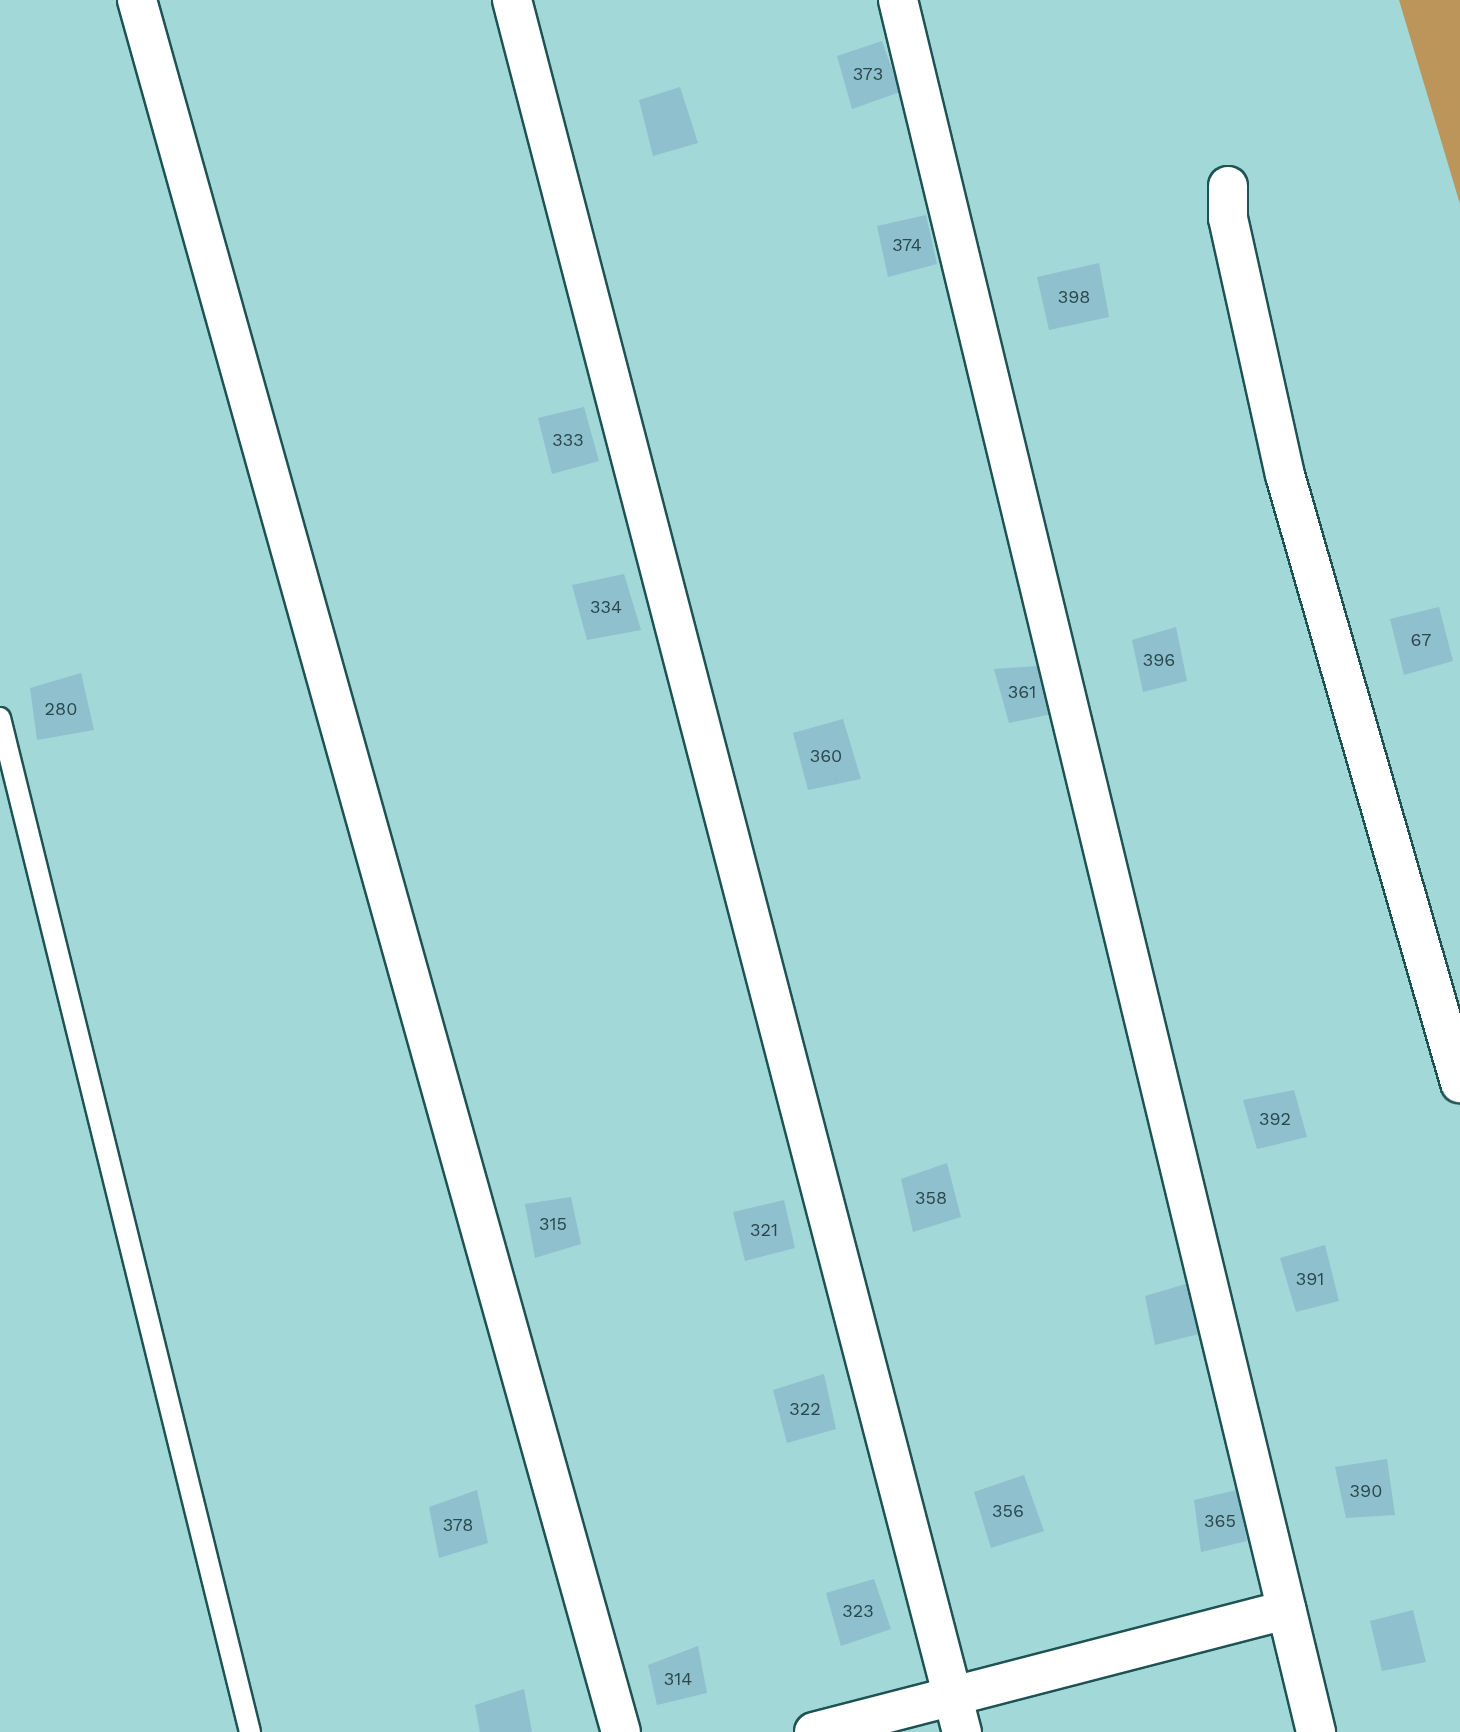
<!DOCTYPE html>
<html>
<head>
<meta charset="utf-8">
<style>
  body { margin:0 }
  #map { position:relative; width:1460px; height:1732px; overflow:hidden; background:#a2d8d8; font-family:"Work Sans",sans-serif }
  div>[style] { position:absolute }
  .green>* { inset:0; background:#bc955a }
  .building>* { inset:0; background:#8ec0ce }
  .roads { filter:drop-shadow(2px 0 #1e5354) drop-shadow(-2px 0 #1e5354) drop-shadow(0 2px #1e5354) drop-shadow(0 -2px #1e5354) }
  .lane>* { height:20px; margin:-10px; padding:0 10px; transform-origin:10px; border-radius:10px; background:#fff }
  .street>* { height:38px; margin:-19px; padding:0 19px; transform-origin:19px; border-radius:19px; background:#fff }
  span { translate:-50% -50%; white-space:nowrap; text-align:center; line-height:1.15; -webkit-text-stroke:8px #d8f3f3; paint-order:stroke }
  .number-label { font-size:18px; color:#2b484c }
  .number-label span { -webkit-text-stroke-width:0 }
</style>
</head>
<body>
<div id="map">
  <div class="green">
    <div style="clip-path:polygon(1399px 0,1460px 0,1460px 204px)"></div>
  </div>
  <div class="building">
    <div style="clip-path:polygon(882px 41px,900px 92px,852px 109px,837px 56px)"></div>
    <div style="clip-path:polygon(680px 87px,698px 143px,653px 156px,639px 100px)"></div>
    <div style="clip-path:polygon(926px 215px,937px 264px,888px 277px,877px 226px)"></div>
    <div style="clip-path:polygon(1099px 263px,1109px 317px,1049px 330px,1037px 277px)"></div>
    <div style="clip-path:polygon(584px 407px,599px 461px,552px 474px,538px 418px)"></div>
    <div style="clip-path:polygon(624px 574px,641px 630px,587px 640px,572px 585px)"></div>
    <div style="clip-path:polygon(1439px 607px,1453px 661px,1404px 675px,1390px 619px)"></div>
    <div style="clip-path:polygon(1176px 627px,1187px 681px,1143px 692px,1132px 640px)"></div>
    <div style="clip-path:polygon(1037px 666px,1052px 714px,1009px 723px,994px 669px)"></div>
    <div style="clip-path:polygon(81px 673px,94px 730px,37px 740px,30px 688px)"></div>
    <div style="clip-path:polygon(843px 719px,861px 779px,808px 790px,793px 733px)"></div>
    <div style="clip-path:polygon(1294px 1090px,1307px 1137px,1257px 1149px,1243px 1100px)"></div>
    <div style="clip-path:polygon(947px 1163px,961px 1217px,913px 1232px,901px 1179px)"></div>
    <div style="clip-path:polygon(571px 1197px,581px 1244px,535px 1258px,525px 1204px)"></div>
    <div style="clip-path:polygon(784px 1200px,795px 1248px,745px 1261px,733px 1212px)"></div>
    <div style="clip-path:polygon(1325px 1245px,1339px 1301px,1296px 1312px,1280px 1258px)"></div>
    <div style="clip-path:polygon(1186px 1284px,1199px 1334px,1155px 1345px,1145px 1296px)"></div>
    <div style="clip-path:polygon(824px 1374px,836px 1429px,787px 1443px,773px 1390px)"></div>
    <div style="clip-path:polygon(1387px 1459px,1395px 1515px,1346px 1518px,1335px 1467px)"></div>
    <div style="clip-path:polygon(1024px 1475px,1044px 1531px,991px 1548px,974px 1492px)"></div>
    <div style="clip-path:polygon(477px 1490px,488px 1543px,439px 1558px,429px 1507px)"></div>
    <div style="clip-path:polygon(1237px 1490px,1247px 1541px,1201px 1552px,1194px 1500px)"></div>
    <div style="clip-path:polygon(874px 1579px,891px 1629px,841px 1646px,826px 1593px)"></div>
    <div style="clip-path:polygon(1413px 1610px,1426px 1662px,1382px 1671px,1370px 1621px)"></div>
    <div style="clip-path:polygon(698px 1646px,707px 1693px,657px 1705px,648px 1665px)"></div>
    <div style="clip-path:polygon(524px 1689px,532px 1732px,480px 1732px,475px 1705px)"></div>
  </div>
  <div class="roads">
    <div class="lane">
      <div style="left:0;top:718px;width:1044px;rotate:76.15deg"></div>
    </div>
    <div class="street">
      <div style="left:137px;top:0;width:1798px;rotate:74.39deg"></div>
      <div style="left:512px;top:0;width:1790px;rotate:75.44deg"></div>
      <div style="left:898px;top:0;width:1782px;rotate:76.43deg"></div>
      <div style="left:1228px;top:186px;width:32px;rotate:90deg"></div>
      <div style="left:1228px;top:218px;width:263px;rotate:77.5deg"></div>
      <div style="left:1285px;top:475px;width:633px;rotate:73.94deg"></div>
      <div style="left:814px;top:1732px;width:488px;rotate:-14.5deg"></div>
    </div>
  </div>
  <div class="number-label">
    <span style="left:868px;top:74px">373</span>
    <span style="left:907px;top:245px">374</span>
    <span style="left:1074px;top:297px">398</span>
    <span style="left:568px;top:440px">333</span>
    <span style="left:606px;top:607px">334</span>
    <span style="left:1421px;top:640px">67</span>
    <span style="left:1159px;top:660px">396</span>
    <span style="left:1022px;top:692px">361</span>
    <span style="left:61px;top:709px">280</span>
    <span style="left:826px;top:756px">360</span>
    <span style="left:1275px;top:1119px">392</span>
    <span style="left:931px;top:1198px">358</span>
    <span style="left:553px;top:1224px">315</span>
    <span style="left:764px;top:1230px">321</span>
    <span style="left:1310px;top:1279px">391</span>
    <span style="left:805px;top:1409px">322</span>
    <span style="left:1366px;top:1491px">390</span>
    <span style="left:1008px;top:1511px">356</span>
    <span style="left:1220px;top:1521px">365</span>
    <span style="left:458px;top:1525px">378</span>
    <span style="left:858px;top:1611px">323</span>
    <span style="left:678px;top:1679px">314</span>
  </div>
</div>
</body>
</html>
